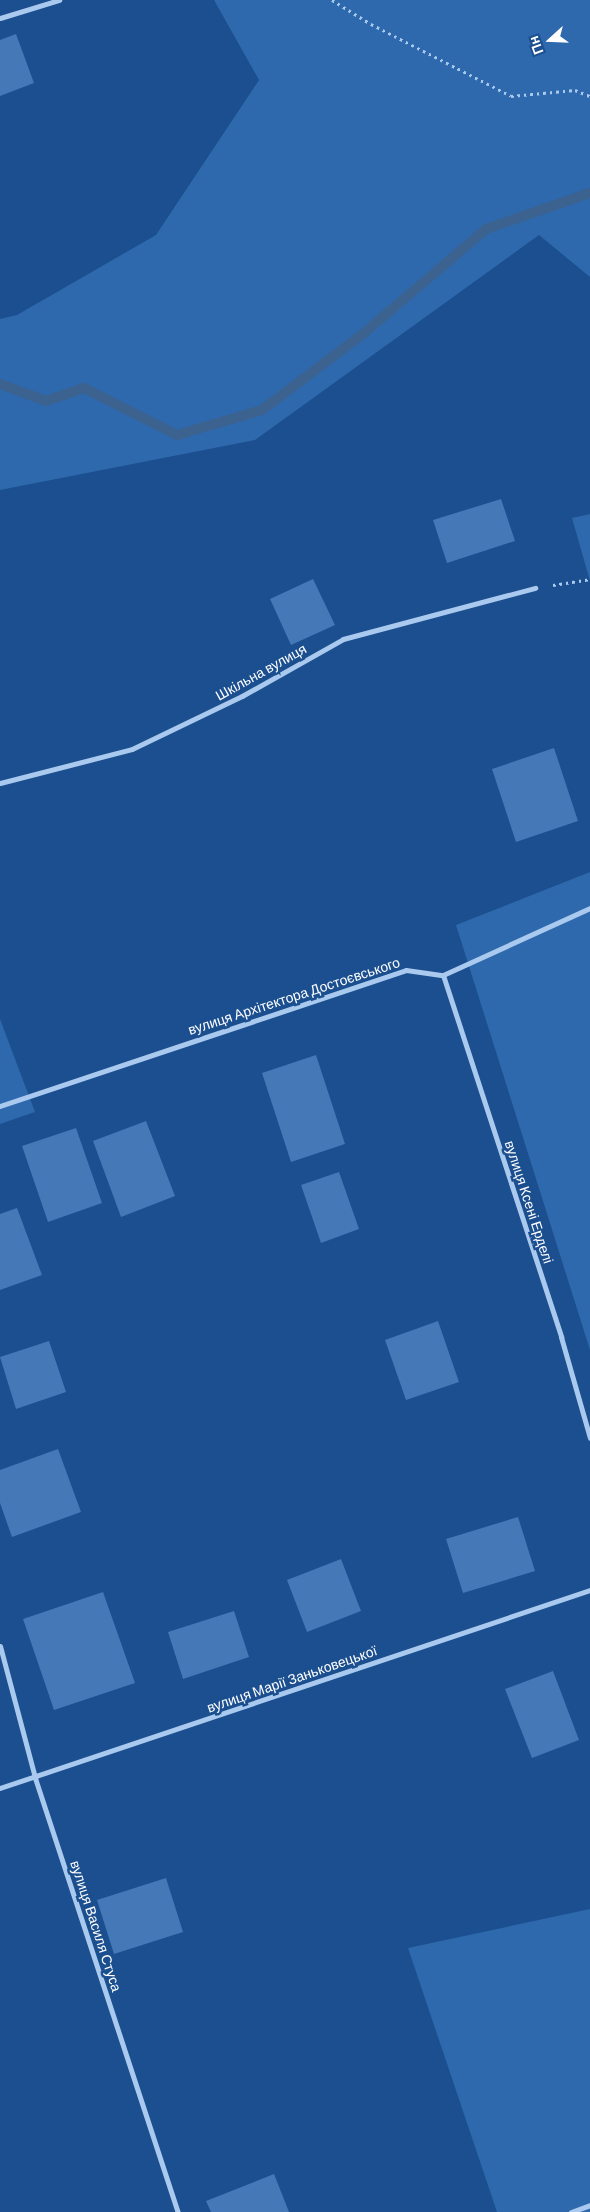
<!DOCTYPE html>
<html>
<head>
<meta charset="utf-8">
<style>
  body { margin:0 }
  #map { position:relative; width:590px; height:2212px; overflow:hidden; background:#1b4f8f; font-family:Barlow,sans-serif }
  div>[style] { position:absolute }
  .green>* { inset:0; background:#2e69ad }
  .stream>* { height:10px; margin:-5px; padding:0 5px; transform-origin:5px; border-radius:5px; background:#3c6290 }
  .building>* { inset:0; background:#4478b7 }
  .path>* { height:3px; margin-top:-1.5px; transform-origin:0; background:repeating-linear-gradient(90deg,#a9c9ee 0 2.5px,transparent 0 6.5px) }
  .minor>* { height:5px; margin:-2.5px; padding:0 2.5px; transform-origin:2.5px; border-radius:2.5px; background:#a9c9ee }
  span { translate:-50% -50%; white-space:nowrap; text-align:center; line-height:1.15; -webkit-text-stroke:5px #1b4f8f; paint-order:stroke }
  .street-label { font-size:14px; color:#fff }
  .north { position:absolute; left:525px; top:15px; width:50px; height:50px; -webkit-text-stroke:4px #1b4f8f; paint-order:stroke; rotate:250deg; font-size:14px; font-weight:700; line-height:20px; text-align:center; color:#fff }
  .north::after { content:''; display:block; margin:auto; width:18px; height:22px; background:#fff; clip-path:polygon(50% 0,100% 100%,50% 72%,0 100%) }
</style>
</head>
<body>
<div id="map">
  <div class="green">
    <div style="clip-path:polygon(214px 0,590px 0,590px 277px,539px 235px,255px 440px,0 490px,0 319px,17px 315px,156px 235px,259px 80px)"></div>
    <div style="clip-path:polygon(590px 514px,590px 581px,572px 518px)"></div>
    <div style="clip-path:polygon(590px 872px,590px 1350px,456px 925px)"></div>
    <div style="clip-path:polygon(0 1019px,35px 1112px,0 1124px)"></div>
    <div style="clip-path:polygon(590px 1909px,590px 2212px,497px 2212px,408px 1948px)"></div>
  </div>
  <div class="stream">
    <div style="left:0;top:384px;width:49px;rotate:20.3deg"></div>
    <div style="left:46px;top:401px;width:40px;rotate:-18.9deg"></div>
    <div style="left:84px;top:388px;width:104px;rotate:26.8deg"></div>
    <div style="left:177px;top:435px;width:89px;rotate:-16.4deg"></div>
    <div style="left:262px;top:410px;width:128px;rotate:-37deg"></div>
    <div style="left:364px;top:333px;width:160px;rotate:-40.4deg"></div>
    <div style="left:486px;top:229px;width:110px;rotate:-19.1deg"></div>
  </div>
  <div class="building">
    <div style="clip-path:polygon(16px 34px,34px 83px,0 96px,0 40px)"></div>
    <div style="clip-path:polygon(501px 499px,515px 541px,447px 563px,433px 520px)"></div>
    <div style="clip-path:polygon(313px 579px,335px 625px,291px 645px,270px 599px)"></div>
    <div style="clip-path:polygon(554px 748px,578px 821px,516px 842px,492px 769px)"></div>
    <div style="clip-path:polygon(316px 1055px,345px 1144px,291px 1162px,262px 1073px)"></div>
    <div style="clip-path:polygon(146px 1121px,175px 1196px,121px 1217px,93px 1141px)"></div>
    <div style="clip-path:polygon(76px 1128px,102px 1203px,48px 1222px,22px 1146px)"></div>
    <div style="clip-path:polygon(339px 1172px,359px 1229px,321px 1243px,301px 1185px)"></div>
    <div style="clip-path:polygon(17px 1208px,42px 1275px,0 1290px,0 1214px)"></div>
    <div style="clip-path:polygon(438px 1321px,459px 1382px,406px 1400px,385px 1340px)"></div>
    <div style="clip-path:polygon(49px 1341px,66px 1392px,16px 1409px,0 1357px)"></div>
    <div style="clip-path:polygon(58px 1449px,81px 1512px,12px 1537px,0 1503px,0 1470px)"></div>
    <div style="clip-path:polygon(518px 1517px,535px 1571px,463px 1593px,446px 1539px)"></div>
    <div style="clip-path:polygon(341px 1559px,361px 1611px,307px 1632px,287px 1580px)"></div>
    <div style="clip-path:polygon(103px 1592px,135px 1683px,54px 1710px,23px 1619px)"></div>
    <div style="clip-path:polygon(234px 1611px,249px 1657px,183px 1679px,168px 1632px)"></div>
    <div style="clip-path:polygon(553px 1671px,579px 1740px,532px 1758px,505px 1689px)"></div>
    <div style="clip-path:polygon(166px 1878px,183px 1932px,114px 1954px,97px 1900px)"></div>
    <div style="clip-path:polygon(274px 2174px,289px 2212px,211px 2212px,206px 2201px)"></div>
  </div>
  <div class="path">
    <div style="left:332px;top:0;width:46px;rotate:31.6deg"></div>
    <div style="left:371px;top:24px;width:157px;rotate:27.2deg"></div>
    <div style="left:511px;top:96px;width:64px;rotate:-5.4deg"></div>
    <div style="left:575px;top:90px;width:16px;rotate:22deg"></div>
    <div style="left:553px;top:585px;width:37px;rotate:-9deg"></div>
  </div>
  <div class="minor">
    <div style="left:0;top:18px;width:62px;rotate:-17deg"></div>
    <div style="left:0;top:783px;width:136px;rotate:-14.4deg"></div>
    <div style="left:132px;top:749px;width:122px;rotate:-25.7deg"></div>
    <div style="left:242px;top:696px;width:116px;rotate:-29.4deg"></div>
    <div style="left:343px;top:639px;width:199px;rotate:-14.9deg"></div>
    <div style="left:443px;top:975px;width:381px;rotate:71.9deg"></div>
    <div style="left:561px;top:1337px;width:105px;rotate:74deg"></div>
    <div style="left:0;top:1106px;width:428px;rotate:-18.5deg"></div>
    <div style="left:406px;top:970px;width:37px;rotate:8deg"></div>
    <div style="left:443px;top:975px;width:162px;rotate:-24.5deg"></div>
    <div style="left:0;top:1646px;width:137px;rotate:75.1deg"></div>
    <div style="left:35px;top:1778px;width:457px;rotate:71.8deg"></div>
    <div style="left:0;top:1788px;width:622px;rotate:-18.55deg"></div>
    <div style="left:571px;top:2212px;width:20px;rotate:-20deg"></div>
  </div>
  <div class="street-label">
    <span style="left:261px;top:672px;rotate:-29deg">Шкільна вулиця</span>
    <span style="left:294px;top:996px;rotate:-18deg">вулиця Архітектора Достоєвського</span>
    <span style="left:529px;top:1202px;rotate:72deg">вулиця Ксені Ерделі</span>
    <span style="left:292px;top:1679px;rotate:-19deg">вулиця Марії Заньковецької</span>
    <span style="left:96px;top:1926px;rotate:72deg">вулиця Василя Стуса</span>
  </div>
  <div class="north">Пн</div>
</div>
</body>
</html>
